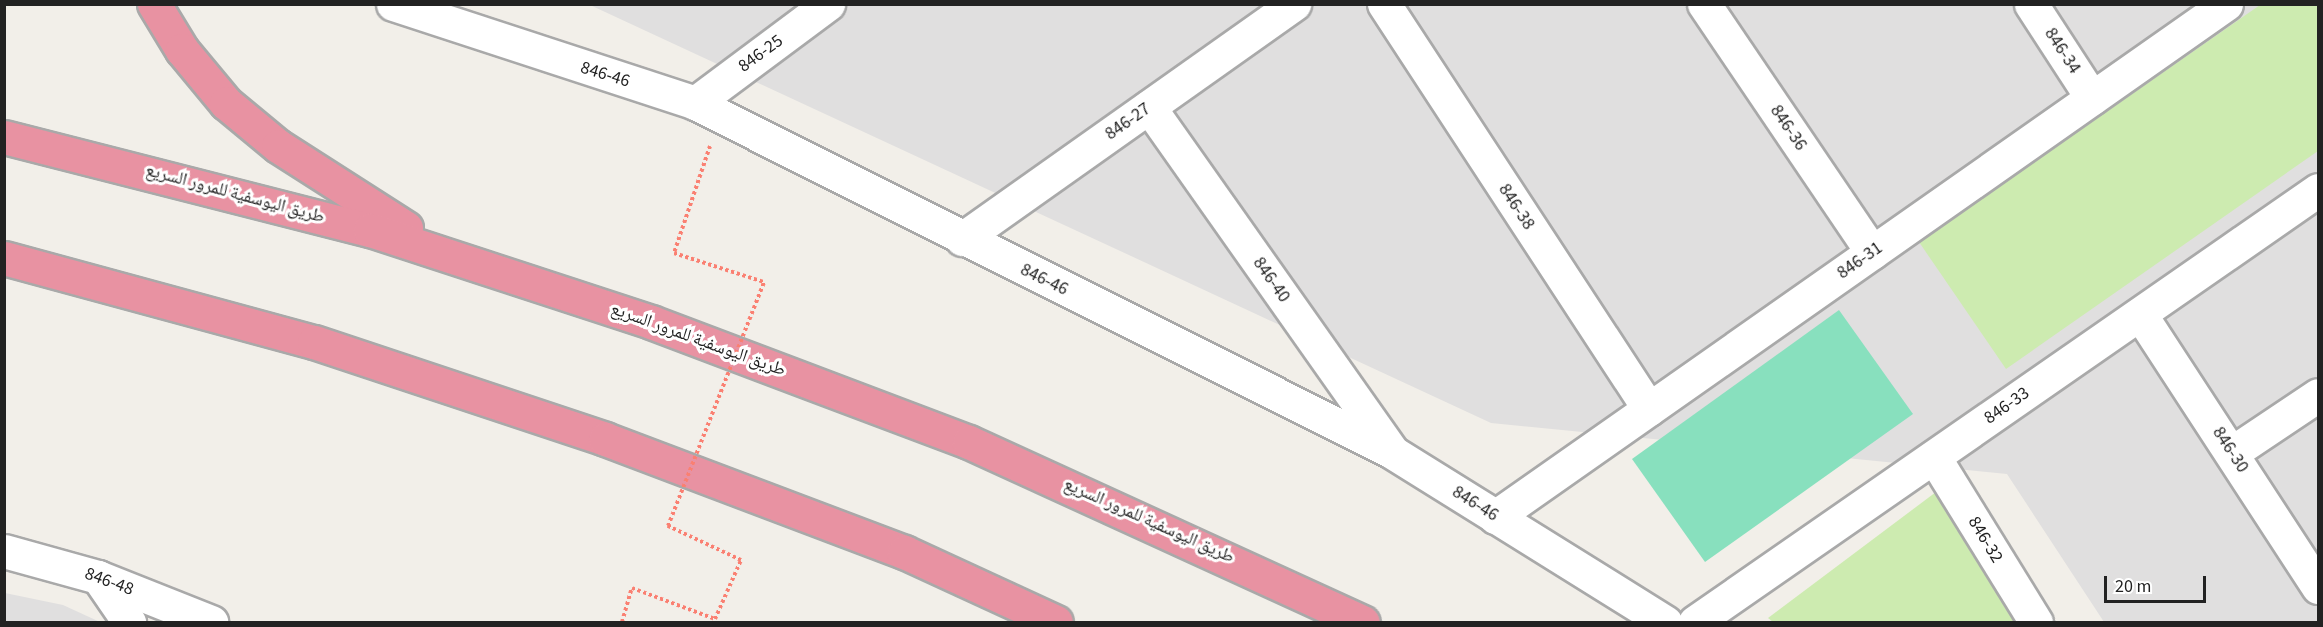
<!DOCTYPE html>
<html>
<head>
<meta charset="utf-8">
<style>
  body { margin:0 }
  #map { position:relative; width:2323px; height:627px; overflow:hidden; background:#f2efe9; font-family:"Source Sans 3","Noto Naskh Arabic",sans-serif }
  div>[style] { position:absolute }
  .residential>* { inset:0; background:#e0dfdf }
  .grass>* { inset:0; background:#cdebb0 }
  .pitch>* { inset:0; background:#88e0be }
  .path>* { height:4px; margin-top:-2px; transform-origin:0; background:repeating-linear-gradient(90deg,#fa8072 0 3px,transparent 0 6px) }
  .roads { filter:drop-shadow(2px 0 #a9a9a9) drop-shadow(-2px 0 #a9a9a9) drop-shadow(0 2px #a9a9a9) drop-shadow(0 -2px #a9a9a9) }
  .minor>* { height:33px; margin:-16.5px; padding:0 16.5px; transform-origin:16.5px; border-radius:16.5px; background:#fff }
  .highway>* { height:33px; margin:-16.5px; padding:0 16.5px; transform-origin:16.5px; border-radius:16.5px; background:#e892a2 }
  .path-bridge>* { height:4px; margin-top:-2px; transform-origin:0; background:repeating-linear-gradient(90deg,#fa8072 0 3px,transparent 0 6px) }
  span { translate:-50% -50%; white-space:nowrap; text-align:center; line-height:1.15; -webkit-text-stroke:6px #fff; paint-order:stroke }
  .street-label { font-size:18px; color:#222 }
  .frame { position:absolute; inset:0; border:6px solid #222; pointer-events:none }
  .scale { position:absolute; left:2104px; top:576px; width:102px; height:27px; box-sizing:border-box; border:3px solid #222; border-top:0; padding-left:8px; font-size:18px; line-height:21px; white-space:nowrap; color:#222; -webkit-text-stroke:4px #fff; paint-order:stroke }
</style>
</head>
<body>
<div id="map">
  <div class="residential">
    <div style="clip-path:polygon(590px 5px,2318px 5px,2318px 622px,2104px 622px,2007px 474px,1491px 423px)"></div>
    <div style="clip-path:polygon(5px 593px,63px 605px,100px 622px,5px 622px)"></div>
  </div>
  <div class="grass">
    <div style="clip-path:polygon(2260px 5px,2318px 5px,2318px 151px,2006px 369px,1919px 242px)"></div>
    <div style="clip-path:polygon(1936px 492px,2017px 622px,1773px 622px,1768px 618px)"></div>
  </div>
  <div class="pitch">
    <div style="clip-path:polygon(1839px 310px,1913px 414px,1705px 562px,1632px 459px)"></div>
  </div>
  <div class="path">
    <div style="left:710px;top:146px;width:113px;rotate:108.6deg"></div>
    <div style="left:674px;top:253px;width:95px;rotate:17.9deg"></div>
    <div style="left:622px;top:622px;width:35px;rotate:-74deg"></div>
    <div style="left:632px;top:588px;width:89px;rotate:20.5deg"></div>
    <div style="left:715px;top:619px;width:64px;rotate:-66.2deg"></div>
    <div style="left:741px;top:560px;width:81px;rotate:-155deg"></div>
  </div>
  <div class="roads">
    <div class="minor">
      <div style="left:393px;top:4px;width:318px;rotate:18.1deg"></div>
      <div style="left:695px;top:103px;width:779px;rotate:26.6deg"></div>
      <div style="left:1392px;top:452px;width:322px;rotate:31.9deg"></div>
      <div style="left:1384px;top:4px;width:484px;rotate:56.8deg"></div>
      <div style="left:1704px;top:4px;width:300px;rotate:55.9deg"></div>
      <div style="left:2031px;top:4px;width:112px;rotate:57deg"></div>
      <div style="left:695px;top:103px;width:166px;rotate:-36.7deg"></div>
      <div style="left:1149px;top:107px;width:418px;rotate:54.8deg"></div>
      <div style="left:962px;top:239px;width:407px;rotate:-35.3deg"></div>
      <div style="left:2140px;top:314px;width:326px;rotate:56.9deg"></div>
      <div style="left:2233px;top:452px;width:102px;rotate:-33.8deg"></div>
      <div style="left:1934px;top:457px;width:194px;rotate:58.3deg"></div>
      <div style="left:1495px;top:517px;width:893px;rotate:-35.06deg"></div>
      <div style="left:4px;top:551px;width:98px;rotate:15.5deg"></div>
      <div style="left:98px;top:577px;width:122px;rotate:21.7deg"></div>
      <div style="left:98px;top:577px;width:55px;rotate:55.4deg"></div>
      <div style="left:1695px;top:622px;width:758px;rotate:-34.74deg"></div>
    </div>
    <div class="highway">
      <div style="left:154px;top:4px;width:54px;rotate:58.7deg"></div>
      <div style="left:182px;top:50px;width:69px;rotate:50.3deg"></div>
      <div style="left:226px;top:103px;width:67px;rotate:39.6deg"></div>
      <div style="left:278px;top:146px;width:152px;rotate:32.6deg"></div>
      <div style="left:4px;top:137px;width:378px;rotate:14.3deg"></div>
      <div style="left:370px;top:230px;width:296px;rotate:18.1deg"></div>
      <div style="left:651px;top:322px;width:340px;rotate:20.7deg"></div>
      <div style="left:969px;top:442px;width:433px;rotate:24.6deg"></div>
      <div style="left:4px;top:258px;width:321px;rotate:15.2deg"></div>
      <div style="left:314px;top:342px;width:307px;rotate:18.4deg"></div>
      <div style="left:605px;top:439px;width:320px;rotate:20.7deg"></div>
      <div style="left:904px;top:552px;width:167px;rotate:24.7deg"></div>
    </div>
  </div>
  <div class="path-bridge">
    <div style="left:668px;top:526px;width:262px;rotate:-68.5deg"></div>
  </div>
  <div class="street-label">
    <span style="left:2062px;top:51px;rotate:57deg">846-34</span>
    <span style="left:761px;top:54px;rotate:-36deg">846-25</span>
    <span style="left:605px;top:75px;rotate:17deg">846-46</span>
    <span style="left:1128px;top:122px;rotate:-35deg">846-27</span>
    <span style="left:1788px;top:128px;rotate:56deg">846-36</span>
    <span style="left:235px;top:194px;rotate:15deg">طريق اليوسفية للمرور السريع</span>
    <span style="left:1516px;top:207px;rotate:57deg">846-38</span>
    <span style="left:1860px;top:261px;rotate:-35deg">846-31</span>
    <span style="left:1044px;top:280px;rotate:26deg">846-46</span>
    <span style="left:1271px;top:280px;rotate:55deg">846-40</span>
    <span style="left:698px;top:340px;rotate:20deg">طريق اليوسفية للمرور السريع</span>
    <span style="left:2007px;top:406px;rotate:-35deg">846-33</span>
    <span style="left:2230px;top:450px;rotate:57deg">846-30</span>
    <span style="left:1475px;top:504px;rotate:32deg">846-46</span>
    <span style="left:1149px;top:521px;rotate:24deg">طريق اليوسفية للمرور السريع</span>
    <span style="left:1985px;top:540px;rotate:59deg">846-32</span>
    <span style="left:109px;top:582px;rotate:20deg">846-48</span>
  </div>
  <div class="frame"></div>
  <div class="scale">20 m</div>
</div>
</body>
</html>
